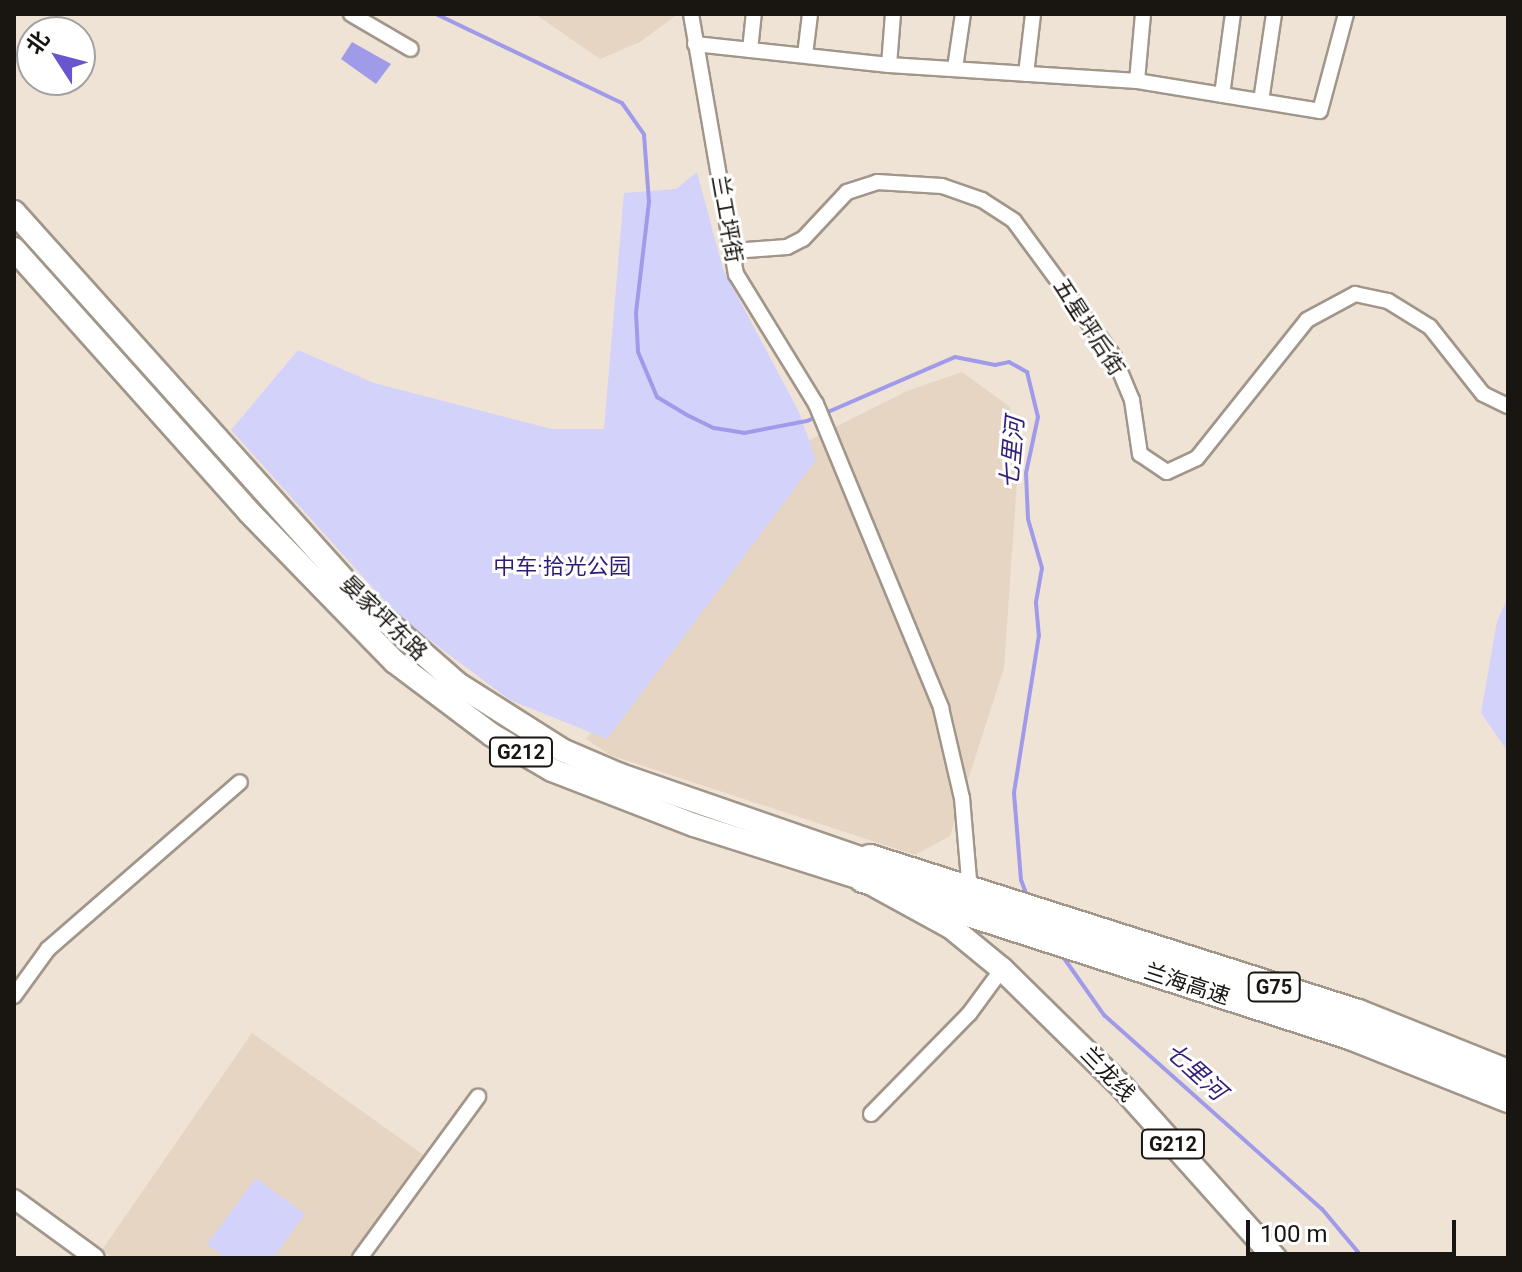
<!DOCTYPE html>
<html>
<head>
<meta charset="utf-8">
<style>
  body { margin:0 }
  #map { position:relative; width:1522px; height:1272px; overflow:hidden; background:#efe3d6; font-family:Roboto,"Noto Sans SC",sans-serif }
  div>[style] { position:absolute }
  .built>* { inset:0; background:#e6d5c2 }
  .green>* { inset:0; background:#d3d2fb }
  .water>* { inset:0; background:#a09be9 }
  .stream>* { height:4px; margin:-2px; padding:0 2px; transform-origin:2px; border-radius:2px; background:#a09be9 }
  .roads { filter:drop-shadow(2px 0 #a1968a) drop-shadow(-2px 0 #a1968a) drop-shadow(0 2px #a1968a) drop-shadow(0 -2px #a1968a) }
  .minor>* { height:14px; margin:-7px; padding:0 7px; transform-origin:7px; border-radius:7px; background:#fff }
  .tertiary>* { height:18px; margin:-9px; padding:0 9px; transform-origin:9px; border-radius:9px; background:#fff }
  .trunk>* { height:22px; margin:-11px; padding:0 11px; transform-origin:11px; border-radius:11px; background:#fff }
  .motorway>* { height:26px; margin:-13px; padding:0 13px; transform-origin:13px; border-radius:13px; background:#fff }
  span { translate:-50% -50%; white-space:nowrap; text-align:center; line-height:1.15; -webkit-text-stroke:6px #fff; paint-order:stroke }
  .shield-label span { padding:2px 6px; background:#fff; border:2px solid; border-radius:6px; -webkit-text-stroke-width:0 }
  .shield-label { font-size:20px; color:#191510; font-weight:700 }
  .street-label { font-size:22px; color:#191510 }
  .park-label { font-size:22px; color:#311c75 }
  .water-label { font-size:24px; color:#341f78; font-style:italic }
  .frame { position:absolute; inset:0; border:16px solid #191510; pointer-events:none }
  .north { position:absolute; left:16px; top:16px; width:80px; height:80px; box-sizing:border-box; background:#fff; border:2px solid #a3a19f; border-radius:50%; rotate:306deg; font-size:22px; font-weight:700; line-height:32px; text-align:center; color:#191510 }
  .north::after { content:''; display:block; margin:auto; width:28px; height:36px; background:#6955ce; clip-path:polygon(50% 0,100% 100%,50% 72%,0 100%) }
  .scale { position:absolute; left:1246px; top:1220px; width:210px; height:36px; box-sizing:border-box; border:4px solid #191510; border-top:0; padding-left:10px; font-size:24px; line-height:28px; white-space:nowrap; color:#191510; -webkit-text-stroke:6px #fff; paint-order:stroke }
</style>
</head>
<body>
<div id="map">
  <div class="built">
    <div style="clip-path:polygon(535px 14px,678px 14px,640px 42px,600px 59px)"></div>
    <div style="clip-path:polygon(962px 372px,1010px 407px,1018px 467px,1004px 668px,950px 836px,915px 855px,610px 755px,586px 739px,789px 483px,776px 457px,907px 391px)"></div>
    <div style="clip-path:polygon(252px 1033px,425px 1156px,352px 1258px,113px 1258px,102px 1250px)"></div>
  </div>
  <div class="green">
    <div style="clip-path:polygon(697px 172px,723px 269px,799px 412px,816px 460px,607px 739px,510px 700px,400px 618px,231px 430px,298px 350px,374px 383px,552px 429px,604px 429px,624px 193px,676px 189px)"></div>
    <div style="clip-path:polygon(1508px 597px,1508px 752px,1481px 713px,1497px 621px)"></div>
    <div style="clip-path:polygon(256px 1178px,305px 1214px,273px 1258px,226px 1258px,207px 1244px)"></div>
  </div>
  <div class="water">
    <div style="clip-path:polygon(352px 42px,391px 64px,376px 84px,341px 59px)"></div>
  </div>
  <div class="stream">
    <div style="left:436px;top:14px;width:206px;rotate:25.6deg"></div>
    <div style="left:622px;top:103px;width:39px;rotate:55deg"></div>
    <div style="left:644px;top:135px;width:67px;rotate:85.7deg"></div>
    <div style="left:649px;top:202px;width:112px;rotate:96.7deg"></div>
    <div style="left:636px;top:313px;width:39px;rotate:87deg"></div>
    <div style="left:638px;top:352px;width:49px;rotate:67.1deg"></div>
    <div style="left:657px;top:397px;width:37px;rotate:31deg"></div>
    <div style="left:689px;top:416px;width:28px;rotate:26deg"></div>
    <div style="left:714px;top:428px;width:30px;rotate:9deg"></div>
    <div style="left:744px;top:433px;width:64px;rotate:-10.8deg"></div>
    <div style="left:807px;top:421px;width:161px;rotate:-23.4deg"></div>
    <div style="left:955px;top:357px;width:41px;rotate:11.3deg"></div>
    <div style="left:995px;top:365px;width:14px;rotate:-12deg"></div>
    <div style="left:1009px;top:362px;width:21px;rotate:29deg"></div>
    <div style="left:1027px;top:372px;width:46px;rotate:76.3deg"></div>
    <div style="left:1038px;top:417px;width:57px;rotate:102.1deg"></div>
    <div style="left:1026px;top:473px;width:46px;rotate:87.5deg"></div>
    <div style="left:1028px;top:519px;width:51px;rotate:74.1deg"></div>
    <div style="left:1042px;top:568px;width:36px;rotate:100deg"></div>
    <div style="left:1036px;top:603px;width:32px;rotate:85deg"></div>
    <div style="left:1039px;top:635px;width:160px;rotate:99deg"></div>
    <div style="left:1014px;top:793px;width:87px;rotate:85.4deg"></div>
    <div style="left:1021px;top:880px;width:19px;rotate:69deg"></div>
    <div style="left:1061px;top:954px;width:75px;rotate:54.8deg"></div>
    <div style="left:1104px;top:1015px;width:292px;rotate:41.7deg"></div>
    <div style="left:1322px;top:1209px;width:64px;rotate:50.1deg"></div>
  </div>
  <div class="roads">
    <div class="minor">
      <div style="left:351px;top:14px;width:69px;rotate:30.3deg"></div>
      <div style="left:691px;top:14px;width:264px;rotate:80.2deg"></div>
      <div style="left:736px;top:274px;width:153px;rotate:58.4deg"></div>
      <div style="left:816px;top:404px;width:329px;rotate:67.6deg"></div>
      <div style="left:941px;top:708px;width:92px;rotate:76.9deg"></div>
      <div style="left:962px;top:798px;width:93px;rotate:85.1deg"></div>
      <div style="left:695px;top:44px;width:195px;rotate:6.2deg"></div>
      <div style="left:889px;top:65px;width:249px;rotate:3.7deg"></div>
      <div style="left:1137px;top:81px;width:185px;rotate:9.3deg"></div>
      <div style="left:1320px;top:111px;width:100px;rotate:-75deg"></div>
      <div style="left:750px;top:50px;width:36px;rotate:-84deg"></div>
      <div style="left:805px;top:55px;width:41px;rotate:-83deg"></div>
      <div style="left:889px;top:65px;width:51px;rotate:-85.5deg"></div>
      <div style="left:955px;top:68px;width:55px;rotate:-81.6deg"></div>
      <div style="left:1026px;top:74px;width:60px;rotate:-83.3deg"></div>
      <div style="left:1137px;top:81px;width:67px;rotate:-84.9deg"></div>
      <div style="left:1222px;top:95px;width:82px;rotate:-82.3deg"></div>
      <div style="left:1261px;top:101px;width:88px;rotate:-81.5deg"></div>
      <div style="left:733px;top:251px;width:54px;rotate:-4.2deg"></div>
      <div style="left:787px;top:247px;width:18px;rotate:-27deg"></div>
      <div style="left:803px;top:239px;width:64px;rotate:-46.9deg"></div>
      <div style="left:847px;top:192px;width:32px;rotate:-18deg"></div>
      <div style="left:877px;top:182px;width:65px;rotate:3.5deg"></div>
      <div style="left:942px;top:186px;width:42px;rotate:19.3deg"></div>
      <div style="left:982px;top:200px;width:38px;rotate:33deg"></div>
      <div style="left:1014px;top:221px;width:169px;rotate:53.7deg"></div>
      <div style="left:1114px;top:357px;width:47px;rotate:67.3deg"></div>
      <div style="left:1132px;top:400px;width:55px;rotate:81.6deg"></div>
      <div style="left:1140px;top:454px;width:32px;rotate:34deg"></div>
      <div style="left:1167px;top:472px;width:33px;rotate:-25deg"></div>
      <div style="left:1197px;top:458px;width:176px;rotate:-51.4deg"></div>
      <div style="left:1307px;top:320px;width:55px;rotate:-28.4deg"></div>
      <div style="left:1355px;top:294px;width:34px;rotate:12deg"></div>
      <div style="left:1388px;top:301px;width:49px;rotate:31.8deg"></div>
      <div style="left:1430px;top:327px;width:85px;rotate:51.7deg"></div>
      <div style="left:1483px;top:394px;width:28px;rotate:26deg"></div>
      <div style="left:14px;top:996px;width:58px;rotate:-54.1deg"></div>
      <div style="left:48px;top:949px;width:254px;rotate:-41deg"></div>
      <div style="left:871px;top:1114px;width:140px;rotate:-45.6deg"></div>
      <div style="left:969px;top:1014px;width:56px;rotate:-53.7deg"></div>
      <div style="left:360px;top:1258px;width:200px;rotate:-53.8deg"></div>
    </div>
    <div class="tertiary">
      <div style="left:14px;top:1199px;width:100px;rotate:36.1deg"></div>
    </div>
    <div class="trunk">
      <div style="left:14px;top:212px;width:521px;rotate:48.11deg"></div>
      <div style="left:362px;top:600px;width:128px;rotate:41.2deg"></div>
      <div style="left:458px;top:684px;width:123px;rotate:32.4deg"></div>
      <div style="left:562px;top:750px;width:63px;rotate:23.3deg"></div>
      <div style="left:620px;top:775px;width:281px;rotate:19.1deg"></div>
      <div style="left:14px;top:249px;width:353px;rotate:48.2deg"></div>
      <div style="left:249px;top:512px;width:209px;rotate:45.8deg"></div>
      <div style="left:395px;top:662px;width:121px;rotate:37deg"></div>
      <div style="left:492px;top:735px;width:69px;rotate:30.3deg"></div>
      <div style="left:552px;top:770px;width:152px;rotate:21.2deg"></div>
      <div style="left:694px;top:825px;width:177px;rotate:17.7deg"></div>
      <div style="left:863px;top:879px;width:102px;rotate:28.8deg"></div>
      <div style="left:952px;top:928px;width:65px;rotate:39.4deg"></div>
      <div style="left:1002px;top:969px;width:170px;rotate:44.5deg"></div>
      <div style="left:1123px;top:1088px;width:228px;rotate:48.2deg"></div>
    </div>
    <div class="motorway">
      <div style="left:870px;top:858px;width:512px;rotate:17.62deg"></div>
      <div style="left:1358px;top:1013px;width:162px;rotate:21.8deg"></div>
      <div style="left:863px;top:879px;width:512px;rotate:17.87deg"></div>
      <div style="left:1350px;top:1036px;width:170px;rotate:21.7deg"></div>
    </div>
  </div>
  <div class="shield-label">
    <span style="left:521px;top:752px">G212</span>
    <span style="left:1274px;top:987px">G75</span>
    <span style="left:1173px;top:1144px">G212</span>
  </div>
  <div class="street-label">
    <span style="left:727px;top:219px;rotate:80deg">兰工坪街</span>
    <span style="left:1089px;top:327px;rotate:57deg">五星坪后街</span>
    <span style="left:384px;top:618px;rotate:44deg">晏家坪东路</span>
    <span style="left:1187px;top:984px;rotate:18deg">兰海高速</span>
    <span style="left:1108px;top:1074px;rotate:46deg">兰龙线</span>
  </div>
  <div class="park-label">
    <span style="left:562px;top:567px">中车·拾光公园</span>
  </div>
  <div class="water-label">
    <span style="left:1013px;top:453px;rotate:-85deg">七里河</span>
    <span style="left:1195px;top:1072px;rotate:42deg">七里河</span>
  </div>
  <div class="frame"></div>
  <div class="north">北</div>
  <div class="scale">100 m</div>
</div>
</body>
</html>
